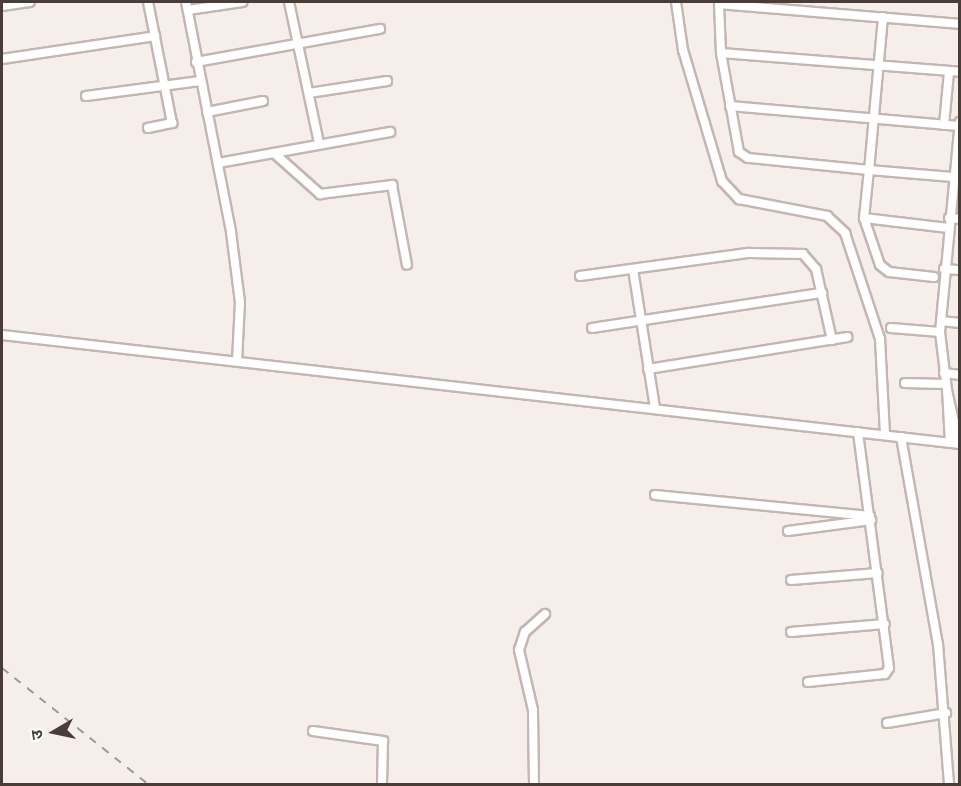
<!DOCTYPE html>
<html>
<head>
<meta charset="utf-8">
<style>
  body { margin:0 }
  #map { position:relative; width:961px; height:786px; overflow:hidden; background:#f5eeea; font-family:Quicksand,"Noto Sans Devanagari",sans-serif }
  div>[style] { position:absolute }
  .roads { filter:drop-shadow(2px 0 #c4b6b0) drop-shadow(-2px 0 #c4b6b0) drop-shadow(0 2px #c4b6b0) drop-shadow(0 -2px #c4b6b0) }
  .street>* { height:8px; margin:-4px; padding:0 4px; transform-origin:4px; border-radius:4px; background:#fff }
  .rail>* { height:2px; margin-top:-1px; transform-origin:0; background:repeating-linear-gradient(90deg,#999 0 8px,transparent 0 16px) }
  span { translate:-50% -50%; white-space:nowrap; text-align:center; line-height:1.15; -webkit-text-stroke:6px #fff; paint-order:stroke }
  .frame { position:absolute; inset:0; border:3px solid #4a3d38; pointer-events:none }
  .north { position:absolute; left:24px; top:702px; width:60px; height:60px; -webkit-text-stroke:4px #fff; paint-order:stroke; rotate:261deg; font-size:16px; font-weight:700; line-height:24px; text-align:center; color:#4a3d38 }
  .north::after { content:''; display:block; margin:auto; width:21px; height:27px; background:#4a3d38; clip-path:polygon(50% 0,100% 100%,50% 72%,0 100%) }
</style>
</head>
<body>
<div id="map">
  <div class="roads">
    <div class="street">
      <div style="left:186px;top:2px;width:234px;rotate:78.9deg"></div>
      <div style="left:231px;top:232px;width:71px;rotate:82.7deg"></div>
      <div style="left:240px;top:302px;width:59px;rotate:92.9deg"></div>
      <div style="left:289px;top:2px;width:144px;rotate:78deg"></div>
      <div style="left:676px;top:2px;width:49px;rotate:81.7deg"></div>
      <div style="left:683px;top:50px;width:137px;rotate:73.4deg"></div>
      <div style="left:722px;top:181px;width:25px;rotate:47deg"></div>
      <div style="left:739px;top:199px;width:90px;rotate:10.9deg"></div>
      <div style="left:827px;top:216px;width:25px;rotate:43deg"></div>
      <div style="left:845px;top:233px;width:112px;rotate:71.7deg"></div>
      <div style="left:880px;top:339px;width:96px;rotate:87deg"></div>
      <div style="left:2px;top:6px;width:28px;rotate:-8deg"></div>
      <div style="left:188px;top:10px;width:55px;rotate:-8.4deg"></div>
      <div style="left:883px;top:17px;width:154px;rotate:95.2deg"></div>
      <div style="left:869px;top:170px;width:84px;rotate:4.8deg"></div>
      <div style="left:721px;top:53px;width:240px;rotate:4.5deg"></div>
      <div style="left:2px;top:59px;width:155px;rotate:-8.5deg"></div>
      <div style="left:196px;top:62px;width:187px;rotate:-10.2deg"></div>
      <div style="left:309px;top:93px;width:79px;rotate:-8.7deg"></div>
      <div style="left:86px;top:96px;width:115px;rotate:-7.5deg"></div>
      <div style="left:730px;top:106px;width:230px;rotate:5deg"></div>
      <div style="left:207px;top:112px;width:57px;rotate:-11.1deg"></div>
      <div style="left:944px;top:125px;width:53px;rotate:-84.6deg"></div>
      <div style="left:148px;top:128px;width:25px;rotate:-12deg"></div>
      <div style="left:172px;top:123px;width:123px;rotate:-101.2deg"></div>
      <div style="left:274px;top:153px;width:62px;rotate:41.7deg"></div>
      <div style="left:320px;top:194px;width:73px;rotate:-7.1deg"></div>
      <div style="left:392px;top:185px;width:81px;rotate:79.4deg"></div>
      <div style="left:218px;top:163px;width:175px;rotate:-10.2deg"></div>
      <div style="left:864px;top:218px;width:85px;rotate:6.8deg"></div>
      <div style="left:949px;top:218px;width:11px;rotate:5deg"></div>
      <div style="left:633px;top:269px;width:141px;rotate:81deg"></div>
      <div style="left:944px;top:269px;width:16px;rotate:4deg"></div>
      <div style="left:580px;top:276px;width:171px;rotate:-7.8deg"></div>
      <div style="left:749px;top:253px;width:54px;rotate:1.1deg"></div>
      <div style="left:803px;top:254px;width:20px;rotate:49deg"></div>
      <div style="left:816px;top:269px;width:73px;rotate:77.3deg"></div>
      <div style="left:934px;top:277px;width:45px;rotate:-173.7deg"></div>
      <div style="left:889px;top:272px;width:11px;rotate:-142deg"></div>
      <div style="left:880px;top:265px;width:50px;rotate:-108.8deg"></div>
      <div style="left:864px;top:218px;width:48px;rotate:-84.1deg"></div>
      <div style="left:869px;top:170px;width:122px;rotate:-174.3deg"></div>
      <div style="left:748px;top:158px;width:11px;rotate:-146deg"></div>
      <div style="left:739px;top:152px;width:101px;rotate:-100.3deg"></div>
      <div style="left:721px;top:53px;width:49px;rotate:-92.3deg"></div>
      <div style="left:719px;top:4px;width:242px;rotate:4.7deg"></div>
      <div style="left:941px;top:321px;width:19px;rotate:6deg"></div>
      <div style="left:592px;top:328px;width:233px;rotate:-8.7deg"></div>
      <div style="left:891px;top:328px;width:49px;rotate:4.7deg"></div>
      <div style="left:2px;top:335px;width:964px;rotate:6.49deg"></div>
      <div style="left:648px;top:369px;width:202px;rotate:-9.1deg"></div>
      <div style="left:944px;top:373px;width:16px;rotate:7deg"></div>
      <div style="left:905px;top:383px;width:41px;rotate:1.4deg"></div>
      <div style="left:947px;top:390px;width:58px;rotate:-96.9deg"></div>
      <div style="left:940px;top:332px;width:211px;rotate:-84.6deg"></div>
      <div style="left:901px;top:437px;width:210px;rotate:79.9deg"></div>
      <div style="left:938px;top:644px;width:140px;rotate:85.5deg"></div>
      <div style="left:950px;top:443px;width:53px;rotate:-93.2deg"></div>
      <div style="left:947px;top:390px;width:55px;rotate:77.5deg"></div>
      <div style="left:655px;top:495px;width:216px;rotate:5.6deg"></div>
      <div style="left:788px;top:531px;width:84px;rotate:-7.5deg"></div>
      <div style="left:791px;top:580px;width:87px;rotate:-4.6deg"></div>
      <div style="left:791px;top:632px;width:94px;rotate:-4.9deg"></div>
      <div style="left:808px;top:682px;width:77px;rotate:-5.9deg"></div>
      <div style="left:885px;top:674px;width:7px;rotate:-56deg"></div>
      <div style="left:889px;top:668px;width:238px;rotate:-97.5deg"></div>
      <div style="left:887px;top:723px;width:60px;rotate:-9.6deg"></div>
      <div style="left:313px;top:731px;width:71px;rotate:8.1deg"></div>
      <div style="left:383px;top:741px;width:43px;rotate:91.3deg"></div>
      <div style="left:534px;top:784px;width:74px;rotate:-90.8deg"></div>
      <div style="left:533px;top:710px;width:62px;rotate:-103.1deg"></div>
      <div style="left:519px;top:650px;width:19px;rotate:-72deg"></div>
      <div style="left:525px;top:632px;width:27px;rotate:-42deg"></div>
    </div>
  </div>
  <div class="rail">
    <div style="left:2px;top:668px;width:186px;rotate:38.5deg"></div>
  </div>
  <div class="frame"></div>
  <div class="north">उ</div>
</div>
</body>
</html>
